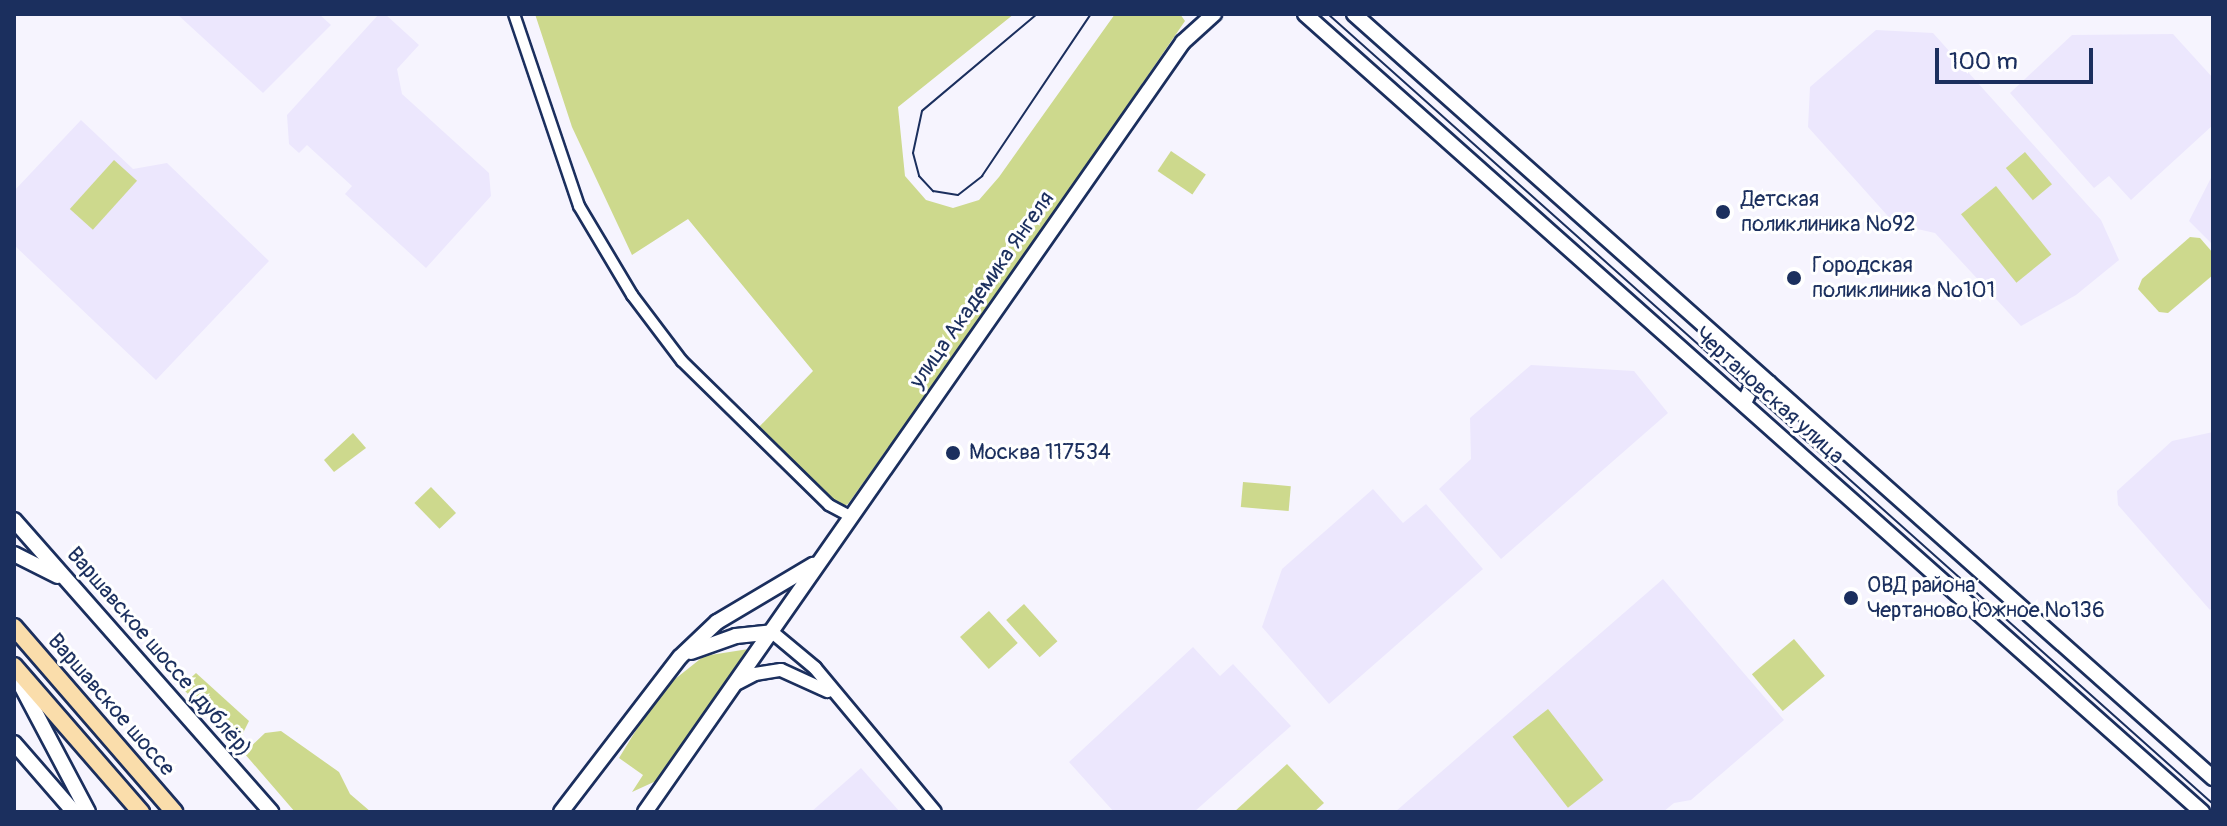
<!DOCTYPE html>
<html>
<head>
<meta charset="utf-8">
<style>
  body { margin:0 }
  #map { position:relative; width:2227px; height:826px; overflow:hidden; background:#f6f4fe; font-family:Pangolin,sans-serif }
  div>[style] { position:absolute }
  .built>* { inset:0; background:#ece7fd }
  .green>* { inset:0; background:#cdd98d; transform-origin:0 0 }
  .roads { filter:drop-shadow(2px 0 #1b2f5e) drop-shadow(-2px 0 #1b2f5e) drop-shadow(0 2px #1b2f5e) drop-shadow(0 -2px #1b2f5e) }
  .minor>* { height:10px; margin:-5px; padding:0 5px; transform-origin:5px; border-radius:5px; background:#fff }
  .tertiary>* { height:12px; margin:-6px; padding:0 6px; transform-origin:6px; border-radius:6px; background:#fff }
  .secondary>* { height:14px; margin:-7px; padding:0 7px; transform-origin:7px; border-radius:7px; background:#fff }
  .primary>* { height:16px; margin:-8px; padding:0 8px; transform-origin:8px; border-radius:8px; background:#faddab }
  .tram>* { height:2px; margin:-1px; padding:0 1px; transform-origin:1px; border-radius:1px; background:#1b2f5e }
  .dots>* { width:22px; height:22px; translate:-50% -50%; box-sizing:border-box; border:4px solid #fff; border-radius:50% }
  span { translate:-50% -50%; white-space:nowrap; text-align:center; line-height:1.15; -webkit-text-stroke:6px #fff; paint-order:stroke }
  .poi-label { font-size:22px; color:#1b2f5e }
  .left { translate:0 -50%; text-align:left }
  .street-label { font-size:22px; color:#1b2f5e }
  .frame { position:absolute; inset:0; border:16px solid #1b2f5e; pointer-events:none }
  .scale { position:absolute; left:1935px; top:48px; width:158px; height:36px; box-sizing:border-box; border:4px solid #1b2f5e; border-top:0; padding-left:10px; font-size:24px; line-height:28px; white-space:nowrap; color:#1b2f5e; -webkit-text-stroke:6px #fff; paint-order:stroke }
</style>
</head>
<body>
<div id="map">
  <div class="built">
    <i style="clip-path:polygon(177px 14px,319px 14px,331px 25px,263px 93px)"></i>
    <i style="clip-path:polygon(379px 14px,385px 14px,419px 45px,397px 69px,402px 94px,489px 173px,491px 196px,426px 268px,345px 194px,352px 186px,307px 145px,299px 153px,289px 144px,287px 115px)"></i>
    <i style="clip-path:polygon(1876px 30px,1933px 33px,2101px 220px,2119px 260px,2076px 295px,2021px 326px,1935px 233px,1895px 224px,1808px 127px,1810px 87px)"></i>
    <i style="clip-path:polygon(2173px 34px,2213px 78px,2213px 125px,2131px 200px,2109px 176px,2094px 188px,2010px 93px,2072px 35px)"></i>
    <i style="clip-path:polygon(81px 120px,133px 169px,167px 163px,269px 261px,156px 380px,14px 245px,14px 191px)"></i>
    <i style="clip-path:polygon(2213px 174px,2213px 245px,2189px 221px)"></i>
    <i style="clip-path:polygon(1531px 365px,1634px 371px,1668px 413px,1501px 559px,1439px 489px,1471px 459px,1470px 418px)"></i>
    <i style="clip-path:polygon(2213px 432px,2213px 607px,2210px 610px,2118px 505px,2117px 491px,2172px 441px)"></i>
    <i style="clip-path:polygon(1373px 489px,1403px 523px,1426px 504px,1483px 569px,1329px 704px,1262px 627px,1282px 569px)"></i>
    <i style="clip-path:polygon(1663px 579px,1784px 720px,1691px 800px,1674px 803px,1663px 812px,1395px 812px)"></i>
    <i style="clip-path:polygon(1193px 647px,1220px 676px,1233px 664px,1291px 726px,1194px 812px,1114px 812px,1069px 762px)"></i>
    <i style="clip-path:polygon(861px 768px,900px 812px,811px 812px)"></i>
  </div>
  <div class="green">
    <i style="clip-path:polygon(535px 14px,1014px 14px,898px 107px,905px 176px,926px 200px,953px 208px,979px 200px,999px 177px,1115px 14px,1180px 14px,1185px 21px,1010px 277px,848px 504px,839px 508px,759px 427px,813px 371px,688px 219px,632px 255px,572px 127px)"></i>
    <i style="left:1171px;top:151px;width:42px;height:24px;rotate:34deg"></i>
    <i style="left:2025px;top:152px;width:42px;height:25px;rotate:50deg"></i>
    <i style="left:114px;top:160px;width:31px;height:66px;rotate:42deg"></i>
    <i style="left:1996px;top:186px;width:88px;height:45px;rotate:51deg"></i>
    <i style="clip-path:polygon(2190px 237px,2200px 238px,2213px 253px,2213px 275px,2168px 313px,2159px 312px,2138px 289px,2142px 279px)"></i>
    <i style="clip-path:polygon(353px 433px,366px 448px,334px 472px,324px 460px)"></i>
    <i style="left:1243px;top:482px;width:48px;height:25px;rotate:5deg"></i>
    <i style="left:431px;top:487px;width:36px;height:23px;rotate:46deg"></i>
    <i style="left:1024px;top:604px;width:50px;height:24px;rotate:48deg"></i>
    <i style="left:989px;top:611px;width:43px;height:39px;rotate:48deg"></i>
    <i style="left:1794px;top:639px;width:48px;height:55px;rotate:50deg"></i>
    <i style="clip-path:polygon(755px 648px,656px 781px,632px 792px,643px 775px,619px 758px,660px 691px,704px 656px)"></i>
    <i style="clip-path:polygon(196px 673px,249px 721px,241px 737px,233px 739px,181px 687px)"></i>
    <i style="left:1548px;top:709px;width:90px;height:45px;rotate:52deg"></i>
    <i style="clip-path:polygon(281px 731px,339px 772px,350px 794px,371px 812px,295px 812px,244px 753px,265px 733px)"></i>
    <i style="clip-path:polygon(1287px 764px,1324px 803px,1314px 812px,1234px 812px)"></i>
  </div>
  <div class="roads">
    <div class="minor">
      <i style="left:514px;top:14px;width:203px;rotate:71.3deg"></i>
      <i style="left:579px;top:206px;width:104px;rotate:59.2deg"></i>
      <i style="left:632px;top:295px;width:83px;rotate:52.9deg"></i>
      <i style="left:682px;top:361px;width:206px;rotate:44.4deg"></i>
      <i style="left:829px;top:505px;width:24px;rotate:28deg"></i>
    </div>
    <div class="tertiary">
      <i style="left:772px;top:632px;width:56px;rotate:39.9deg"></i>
      <i style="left:815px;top:668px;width:187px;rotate:50.2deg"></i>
      <i style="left:738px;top:683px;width:19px;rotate:-28deg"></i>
      <i style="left:755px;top:674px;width:26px;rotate:-9deg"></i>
      <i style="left:781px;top:670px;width:51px;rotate:24.5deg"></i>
    </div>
    <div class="secondary">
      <i style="left:1305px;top:14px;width:1201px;rotate:41.66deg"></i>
      <i style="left:1354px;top:14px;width:1150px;rotate:41.65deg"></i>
      <i style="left:1744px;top:403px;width:21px;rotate:-65deg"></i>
      <i style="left:1753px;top:384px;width:16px;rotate:-4deg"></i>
      <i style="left:14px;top:520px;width:389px;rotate:48.6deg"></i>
      <i style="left:14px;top:554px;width:49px;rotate:26.6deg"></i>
      <i style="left:691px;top:652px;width:48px;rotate:-19.6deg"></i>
      <i style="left:736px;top:636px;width:36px;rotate:-6deg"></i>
      <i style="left:16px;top:676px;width:154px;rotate:62.1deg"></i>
      <i style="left:14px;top:743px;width:91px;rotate:49deg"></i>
      <i style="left:561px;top:812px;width:195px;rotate:-52.5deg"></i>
      <i style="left:680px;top:657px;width:51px;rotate:-43.4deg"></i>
      <i style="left:717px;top:622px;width:112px;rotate:-30.7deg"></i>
      <i style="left:645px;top:812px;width:939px;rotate:-55.06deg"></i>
      <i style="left:1183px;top:42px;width:42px;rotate:-42.1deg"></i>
    </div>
    <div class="primary">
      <i style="left:14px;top:627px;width:245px;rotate:49.1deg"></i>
      <i style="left:14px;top:666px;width:194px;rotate:49deg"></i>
    </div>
  </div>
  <div class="tram">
    <i style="left:1037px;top:14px;width:150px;rotate:139.9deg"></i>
    <i style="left:922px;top:111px;width:43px;rotate:102.1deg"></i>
    <i style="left:913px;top:153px;width:24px;rotate:75deg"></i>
    <i style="left:919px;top:176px;width:21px;rotate:47deg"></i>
    <i style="left:933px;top:191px;width:25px;rotate:9deg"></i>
    <i style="left:958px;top:195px;width:31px;rotate:-38deg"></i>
    <i style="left:982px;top:176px;width:195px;rotate:-56.1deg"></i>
    <i style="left:1328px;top:14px;width:1186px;rotate:41.75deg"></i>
  </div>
  <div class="dots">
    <i style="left:1723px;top:212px;background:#1b2f5e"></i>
    <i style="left:1794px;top:278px;background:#1b2f5e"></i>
    <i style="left:953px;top:453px;background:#1b2f5e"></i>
    <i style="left:1851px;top:598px;background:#1b2f5e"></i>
  </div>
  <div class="poi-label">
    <span class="left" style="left:1741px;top:212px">Детская<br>поликлиника №92</span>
    <span class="left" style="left:1812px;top:278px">Городская<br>поликлиника №101</span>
    <span class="left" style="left:969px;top:453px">Москва 117534</span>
    <span class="left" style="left:1867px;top:598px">ОВД района<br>Чертаново Южное №136</span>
  </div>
  <div class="street-label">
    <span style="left:982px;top:290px;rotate:-55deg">улица Академика Янгеля</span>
    <span style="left:1769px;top:396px;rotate:42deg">Чертановская улица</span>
    <span style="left:159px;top:652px;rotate:49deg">Варшавское шоссе (дублёр)</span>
    <span style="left:111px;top:705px;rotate:49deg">Варшавское шоссе</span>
  </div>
  <div class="frame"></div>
  <div class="scale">100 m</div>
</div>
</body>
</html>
